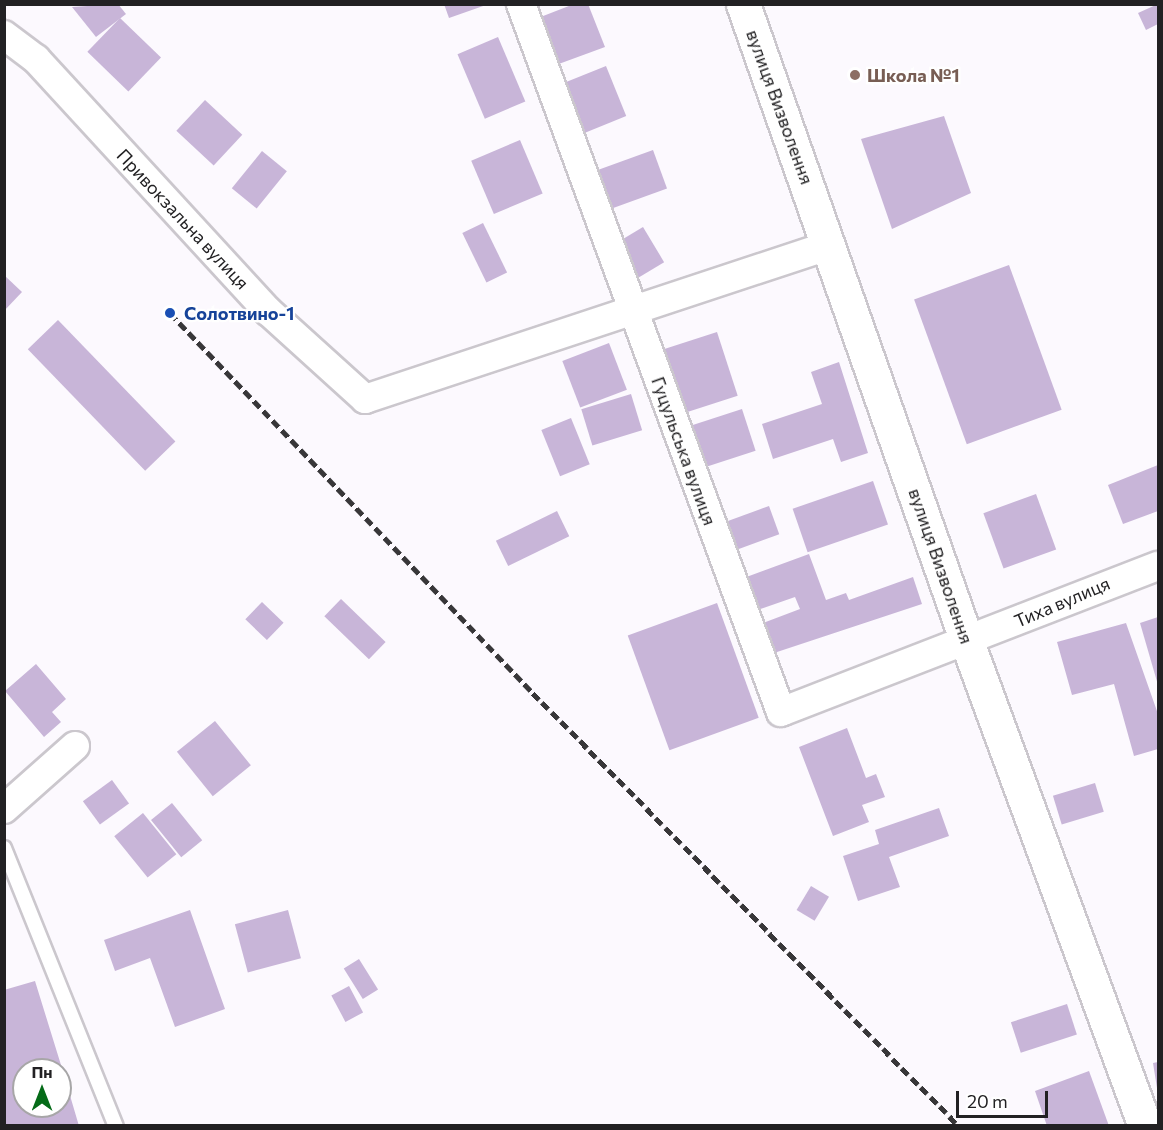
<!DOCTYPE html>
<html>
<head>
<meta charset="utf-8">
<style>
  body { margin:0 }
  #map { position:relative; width:1163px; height:1130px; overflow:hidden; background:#fcf9fe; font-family:Commissioner,sans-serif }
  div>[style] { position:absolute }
  .building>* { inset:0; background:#c8b5d8; transform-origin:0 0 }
  .roads { filter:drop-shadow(2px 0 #cbc7cd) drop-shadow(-2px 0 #cbc7cd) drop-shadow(0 2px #cbc7cd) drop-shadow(0 -2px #cbc7cd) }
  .service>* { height:14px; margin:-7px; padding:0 7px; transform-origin:7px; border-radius:7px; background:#fff }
  .minor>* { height:28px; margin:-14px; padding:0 14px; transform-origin:14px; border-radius:14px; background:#fff }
  .tertiary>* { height:33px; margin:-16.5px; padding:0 16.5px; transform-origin:16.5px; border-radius:16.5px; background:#fff }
  .rail>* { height:4.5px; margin-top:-2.25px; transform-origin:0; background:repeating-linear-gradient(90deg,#383739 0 9px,transparent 0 13.5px) }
  .dots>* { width:16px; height:16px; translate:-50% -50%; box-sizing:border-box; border:3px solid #fff; border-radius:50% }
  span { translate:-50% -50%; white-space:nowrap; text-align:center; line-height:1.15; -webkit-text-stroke:4.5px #fff; paint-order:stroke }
  .education-label { font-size:18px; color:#785e54; font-weight:700 }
  .left { translate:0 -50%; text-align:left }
  .street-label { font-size:18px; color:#222123 }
  .transit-label { font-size:18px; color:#164399; font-weight:700 }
  .frame { position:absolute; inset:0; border:6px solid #222123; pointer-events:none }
  .north { position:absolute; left:12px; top:1058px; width:60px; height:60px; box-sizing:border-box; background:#fff; border:2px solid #a7a6a7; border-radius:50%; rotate:0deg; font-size:16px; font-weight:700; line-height:24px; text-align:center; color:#222123 }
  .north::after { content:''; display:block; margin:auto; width:21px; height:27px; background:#056b18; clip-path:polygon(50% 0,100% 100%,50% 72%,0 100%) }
  .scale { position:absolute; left:956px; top:1091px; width:92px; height:27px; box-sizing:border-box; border:3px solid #222123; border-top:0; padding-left:8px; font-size:18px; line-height:21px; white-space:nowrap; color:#222123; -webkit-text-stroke:4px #fff; paint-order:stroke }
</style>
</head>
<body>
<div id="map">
  <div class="building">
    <i style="clip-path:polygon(118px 4px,126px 14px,96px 37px,72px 7px)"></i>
    <i style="clip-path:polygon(444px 4px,486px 4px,486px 5px,449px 18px)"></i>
    <i style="clip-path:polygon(574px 4px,588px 4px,605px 47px,556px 65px,538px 18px)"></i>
    <i style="clip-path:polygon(1158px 4px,1158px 24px,1146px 30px,1138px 13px)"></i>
    <i style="left:120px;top:18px;width:57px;height:47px;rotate:44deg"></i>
    <i style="left:498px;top:37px;width:70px;height:44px;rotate:67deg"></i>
    <i style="left:606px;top:66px;width:54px;height:49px;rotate:68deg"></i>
    <i style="left:205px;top:100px;width:51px;height:42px;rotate:43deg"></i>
    <i style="clip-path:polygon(944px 116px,971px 193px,892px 229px,861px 139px)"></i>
    <i style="left:520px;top:140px;width:58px;height:53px;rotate:67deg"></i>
    <i style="left:653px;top:150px;width:41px;height:58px;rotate:70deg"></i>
    <i style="left:262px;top:151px;width:32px;height:48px;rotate:39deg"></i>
    <i style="left:483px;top:223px;width:55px;height:23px;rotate:64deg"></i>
    <i style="left:643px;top:227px;width:41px;height:35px;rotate:59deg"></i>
    <i style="left:1009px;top:265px;width:154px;height:101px;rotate:70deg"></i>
    <i style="clip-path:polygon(4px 275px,22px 292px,4px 311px)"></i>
    <i style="left:58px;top:320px;width:169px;height:42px;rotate:46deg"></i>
    <i style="left:717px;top:332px;width:67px;height:61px;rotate:72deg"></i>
    <i style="left:609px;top:343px;width:50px;height:50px;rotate:69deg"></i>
    <i style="clip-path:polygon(839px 362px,868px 453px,841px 462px,833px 439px,773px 459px,762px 424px,822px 404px,811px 372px)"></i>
    <i style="left:631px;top:394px;width:38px;height:52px;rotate:73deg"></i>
    <i style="left:742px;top:409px;width:44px;height:59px;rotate:72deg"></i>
    <i style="left:571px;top:418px;width:50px;height:32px;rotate:68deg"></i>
    <i style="clip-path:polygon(1158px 465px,1158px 511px,1123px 524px,1108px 485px)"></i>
    <i style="left:873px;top:481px;width:46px;height:85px;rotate:71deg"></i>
    <i style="left:1036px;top:494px;width:59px;height:56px;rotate:70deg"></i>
    <i style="left:769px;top:506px;width:30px;height:51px;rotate:70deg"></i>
    <i style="left:557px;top:511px;width:28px;height:68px;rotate:64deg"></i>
    <i style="clip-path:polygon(809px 554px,826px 600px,846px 593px,849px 600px,913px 577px,922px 604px,774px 653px,763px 623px,800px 609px,795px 597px,752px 612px,741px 579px)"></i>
    <i style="left:341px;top:599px;width:62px;height:24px;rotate:44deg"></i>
    <i style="left:262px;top:602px;width:30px;height:24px;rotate:44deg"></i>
    <i style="left:717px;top:603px;width:122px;height:95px;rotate:70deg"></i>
    <i style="clip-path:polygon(1158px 617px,1158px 685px,1140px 623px)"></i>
    <i style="clip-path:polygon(1126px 623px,1158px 714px,1158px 749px,1134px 756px,1114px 684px,1072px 695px,1057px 642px)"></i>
    <i style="clip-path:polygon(36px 664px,66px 699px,52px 712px,61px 722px,44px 737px,5px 691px)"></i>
    <i style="left:215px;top:721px;width:57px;height:49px;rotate:51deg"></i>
    <i style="clip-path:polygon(847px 728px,866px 778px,876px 774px,885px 797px,862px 805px,869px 822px,833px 836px,799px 747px)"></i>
    <i style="left:112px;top:780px;width:29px;height:36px;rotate:54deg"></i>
    <i style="left:1095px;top:783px;width:30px;height:44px;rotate:73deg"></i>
    <i style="left:172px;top:803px;width:48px;height:27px;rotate:51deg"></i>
    <i style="clip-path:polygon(939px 808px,949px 836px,889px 857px,900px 887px,858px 901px,843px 856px,879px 844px,875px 830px)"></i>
    <i style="left:143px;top:813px;width:53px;height:37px;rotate:51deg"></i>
    <i style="left:811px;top:886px;width:21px;height:28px;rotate:31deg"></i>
    <i style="clip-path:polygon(190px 910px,225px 1009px,175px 1027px,150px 958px,115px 971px,104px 940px)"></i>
    <i style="left:288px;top:910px;width:50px;height:55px;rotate:75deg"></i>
    <i style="left:359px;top:959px;width:36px;height:18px;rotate:58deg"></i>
    <i style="clip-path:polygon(evenodd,35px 981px,61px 1065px,79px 1126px,6px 1126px,4px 990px,35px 981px,24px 1070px,60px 1070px,60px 1106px,24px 1106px,24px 1070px)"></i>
    <i style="left:349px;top:986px;width:30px;height:20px;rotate:62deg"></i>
    <i style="left:1067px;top:1004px;width:32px;height:59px;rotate:72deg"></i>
    <i style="clip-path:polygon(1158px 1062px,1158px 1088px,1157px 1088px,1153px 1063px)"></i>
    <i style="clip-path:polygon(1089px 1071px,1109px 1126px,1047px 1126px,1035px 1091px)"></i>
  </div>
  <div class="roads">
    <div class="service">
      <i style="left:4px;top:848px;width:300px;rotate:68.1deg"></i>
    </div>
    <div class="minor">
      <i style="left:521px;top:4px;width:754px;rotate:69.84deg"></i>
      <i style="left:781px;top:712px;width:404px;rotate:-21.2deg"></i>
      <i style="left:4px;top:35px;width:40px;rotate:37deg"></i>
      <i style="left:36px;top:59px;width:343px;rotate:47.4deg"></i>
      <i style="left:268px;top:311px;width:131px;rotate:42.2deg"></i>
      <i style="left:365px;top:399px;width:490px;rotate:-18.3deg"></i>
      <i style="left:4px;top:809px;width:95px;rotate:-41.6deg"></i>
    </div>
    <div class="tertiary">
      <i style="left:743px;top:4px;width:676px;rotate:70.65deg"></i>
      <i style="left:967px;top:642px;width:516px;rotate:69.81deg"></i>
    </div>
  </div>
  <div class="rail">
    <i style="left:170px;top:313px;width:526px;rotate:46.31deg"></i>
    <i style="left:533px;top:693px;width:607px;rotate:45.47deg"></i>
  </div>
  <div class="dots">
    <i style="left:855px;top:75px;background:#8d6e63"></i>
    <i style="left:170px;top:313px;background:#1a4fb4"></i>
  </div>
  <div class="education-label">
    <span class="left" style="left:867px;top:75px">Школа №1</span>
  </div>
  <div class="street-label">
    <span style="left:780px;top:107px;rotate:70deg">вулиця Визволення</span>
    <span style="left:183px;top:219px;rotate:47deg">Привокзальна вулиця</span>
    <span style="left:684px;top:451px;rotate:70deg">Гуцульська вулиця</span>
    <span style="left:941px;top:566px;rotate:71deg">вулиця Визволення</span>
    <span style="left:1062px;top:602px;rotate:-23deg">Тиха вулиця</span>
  </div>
  <div class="transit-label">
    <span class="left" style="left:184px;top:313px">Солотвино-1</span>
  </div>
  <div class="frame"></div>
  <div class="north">Пн</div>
  <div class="scale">20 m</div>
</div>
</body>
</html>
